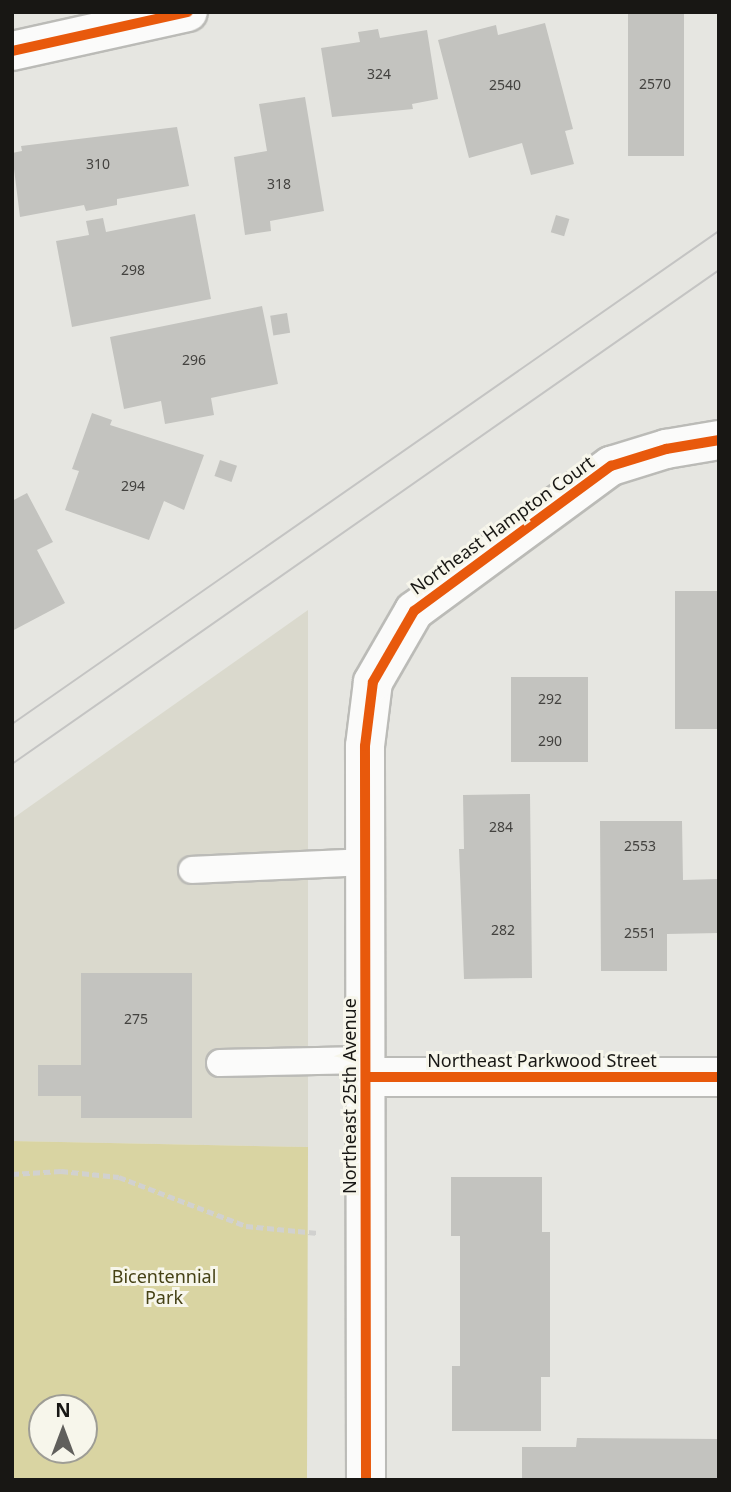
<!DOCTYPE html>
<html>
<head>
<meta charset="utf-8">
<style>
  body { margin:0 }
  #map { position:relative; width:731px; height:1492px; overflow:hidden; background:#e6e6e1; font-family:"Noto Sans",sans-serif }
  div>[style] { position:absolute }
  .built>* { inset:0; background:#dad9cd }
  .green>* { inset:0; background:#d9d4a2 }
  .building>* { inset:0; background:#c3c3bf; transform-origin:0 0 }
  .path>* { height:4.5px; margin-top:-2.25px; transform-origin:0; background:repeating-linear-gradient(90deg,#d1d1cf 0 7px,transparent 0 10.5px) }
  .roads { filter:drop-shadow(2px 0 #bbbbb7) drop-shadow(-2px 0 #bbbbb7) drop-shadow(0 2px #bbbbb7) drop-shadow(0 -2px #bbbbb7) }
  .lane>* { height:26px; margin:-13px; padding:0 13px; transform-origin:13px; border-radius:13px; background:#fbfbfa }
  .street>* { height:38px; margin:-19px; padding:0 19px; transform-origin:19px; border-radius:19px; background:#fbfbfa }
  .tram>* { height:2px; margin:-1px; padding:0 1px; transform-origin:1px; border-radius:1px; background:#c4c4c3 }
  .cycleway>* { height:10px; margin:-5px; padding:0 5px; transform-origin:5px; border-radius:5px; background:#e8590c }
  span { translate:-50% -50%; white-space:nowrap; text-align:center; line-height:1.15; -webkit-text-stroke:6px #f7f6eb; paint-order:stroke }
  .number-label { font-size:14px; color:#43423f }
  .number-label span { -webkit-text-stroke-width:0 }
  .street-label { font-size:18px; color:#181714 }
  .park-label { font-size:18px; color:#464216 }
  .frame { position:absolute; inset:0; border:14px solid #181714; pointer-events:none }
  .north { position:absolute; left:28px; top:1394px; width:70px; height:70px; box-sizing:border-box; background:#f7f6eb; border:2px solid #9e9d95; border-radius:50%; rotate:0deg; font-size:19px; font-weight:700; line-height:28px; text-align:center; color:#181714 }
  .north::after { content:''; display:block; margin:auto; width:24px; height:32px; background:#605f5c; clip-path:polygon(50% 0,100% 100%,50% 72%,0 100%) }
</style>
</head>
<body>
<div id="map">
  <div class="built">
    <i style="clip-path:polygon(308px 610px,308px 1147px,12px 1141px,12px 819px)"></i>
  </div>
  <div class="green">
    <i style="clip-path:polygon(evenodd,12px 1141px,308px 1147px,307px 1480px,12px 1480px,12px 1141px,42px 1408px,84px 1408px,84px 1450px,42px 1450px,42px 1408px)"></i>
  </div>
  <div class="building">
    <i style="left:628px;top:12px;width:56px;height:144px"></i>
    <i style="clip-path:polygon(545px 23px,573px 129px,565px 131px,574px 164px,531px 175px,522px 143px,469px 158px,438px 40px,496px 25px,498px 35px)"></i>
    <i style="clip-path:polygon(378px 29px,380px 38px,427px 30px,438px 99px,412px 104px,413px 109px,332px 117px,321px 48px,360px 42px,358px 32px)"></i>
    <i style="clip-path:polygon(305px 97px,324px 211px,270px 221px,271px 231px,245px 235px,234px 157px,267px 151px,259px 104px)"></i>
    <i style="clip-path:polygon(177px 127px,189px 186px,117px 199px,117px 205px,86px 211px,84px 205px,20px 217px,12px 153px,22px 151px,21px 146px)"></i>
    <i style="clip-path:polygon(195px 214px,211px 299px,72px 327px,56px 241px,89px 235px,86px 221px,103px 218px,106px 232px)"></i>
    <i style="left:556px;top:215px;width:14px;height:18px;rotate:17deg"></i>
    <i style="clip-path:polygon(262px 306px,278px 384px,211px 398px,214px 415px,165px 424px,161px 401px,124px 409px,110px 337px)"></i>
    <i style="left:287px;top:313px;width:20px;height:17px;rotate:81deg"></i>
    <i style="clip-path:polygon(92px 413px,112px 420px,110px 425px,204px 455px,184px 510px,164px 501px,149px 540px,65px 510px,79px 471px,72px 469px)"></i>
    <i style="left:220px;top:460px;width:18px;height:17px;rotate:19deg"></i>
    <i style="clip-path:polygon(27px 493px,53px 542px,37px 550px,65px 603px,12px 631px,12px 501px)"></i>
    <i style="left:719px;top:591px;width:138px;height:44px;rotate:90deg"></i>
    <i style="left:588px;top:677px;width:85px;height:77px;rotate:90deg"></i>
    <i style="clip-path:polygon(530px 794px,532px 978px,464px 979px,459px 849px,464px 849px,463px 795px)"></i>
    <i style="clip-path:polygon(600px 821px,682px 821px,683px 880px,719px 879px,719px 933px,667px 934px,667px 971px,601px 971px)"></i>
    <i style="clip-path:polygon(81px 973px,192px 973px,192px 1118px,81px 1118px,81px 1096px,38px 1096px,38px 1065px,81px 1065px)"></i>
    <i style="clip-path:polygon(451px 1177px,542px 1177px,542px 1232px,550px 1232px,550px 1377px,541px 1377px,541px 1431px,452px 1431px,452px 1366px,460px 1366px,460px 1236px,451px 1236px)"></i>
    <i style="clip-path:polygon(577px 1438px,719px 1439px,719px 1480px,522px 1480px,522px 1447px,576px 1447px)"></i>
  </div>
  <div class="path">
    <i style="left:12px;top:1174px;width:49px;rotate:-3.5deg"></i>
    <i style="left:61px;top:1171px;width:58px;rotate:5.9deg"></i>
    <i style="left:119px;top:1177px;width:136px;rotate:21.1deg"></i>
    <i style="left:246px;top:1226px;width:72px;rotate:5.6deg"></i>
  </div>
  <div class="roads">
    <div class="lane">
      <i style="left:192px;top:870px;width:174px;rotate:-2.6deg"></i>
      <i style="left:220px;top:1063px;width:146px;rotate:-1.2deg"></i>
    </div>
    <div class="street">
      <i style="left:12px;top:51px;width:180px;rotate:-12.5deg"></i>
      <i style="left:366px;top:1077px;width:353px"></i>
      <i style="left:366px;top:1480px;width:734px;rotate:-90.08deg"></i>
      <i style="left:365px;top:746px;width:64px;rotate:-82.9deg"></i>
      <i style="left:373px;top:682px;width:82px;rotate:-60deg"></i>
      <i style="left:414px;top:611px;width:245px;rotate:-36.4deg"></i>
      <i style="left:611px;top:466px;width:58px;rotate:-17.2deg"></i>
      <i style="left:666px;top:449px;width:54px;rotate:-9.6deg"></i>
    </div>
  </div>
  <div class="tram">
    <i style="left:12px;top:724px;width:862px;rotate:-34.89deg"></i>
    <i style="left:12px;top:764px;width:862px;rotate:-34.94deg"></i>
  </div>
  <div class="cycleway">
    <i style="left:12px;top:51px;width:180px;rotate:-12.5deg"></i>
    <i style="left:366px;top:1077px;width:353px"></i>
    <i style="left:366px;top:1480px;width:734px;rotate:-90.08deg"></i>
    <i style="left:365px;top:746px;width:64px;rotate:-82.9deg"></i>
    <i style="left:373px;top:682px;width:82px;rotate:-60deg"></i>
    <i style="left:414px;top:611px;width:245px;rotate:-36.4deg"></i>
    <i style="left:611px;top:466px;width:58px;rotate:-17.2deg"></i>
    <i style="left:666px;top:449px;width:54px;rotate:-9.6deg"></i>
  </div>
  <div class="number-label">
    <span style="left:379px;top:74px">324</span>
    <span style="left:655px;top:84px">2570</span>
    <span style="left:505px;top:85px">2540</span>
    <span style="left:98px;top:164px">310</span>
    <span style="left:279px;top:184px">318</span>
    <span style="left:133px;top:270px">298</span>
    <span style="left:194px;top:360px">296</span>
    <span style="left:133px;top:486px">294</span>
    <span style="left:550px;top:699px">292</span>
    <span style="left:550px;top:741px">290</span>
    <span style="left:501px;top:827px">284</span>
    <span style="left:640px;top:846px">2553</span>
    <span style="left:503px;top:930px">282</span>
    <span style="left:640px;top:933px">2551</span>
    <span style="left:136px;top:1019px">275</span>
  </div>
  <div class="street-label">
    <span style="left:502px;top:525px;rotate:-36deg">Northeast Hampton Court</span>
    <span style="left:542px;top:1060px">Northeast Parkwood Street</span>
    <span style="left:349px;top:1096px;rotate:-90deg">Northeast 25th Avenue</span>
  </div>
  <div class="park-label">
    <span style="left:164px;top:1287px">Bicentennial<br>Park</span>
  </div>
  <div class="frame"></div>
  <div class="north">N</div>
</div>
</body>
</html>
